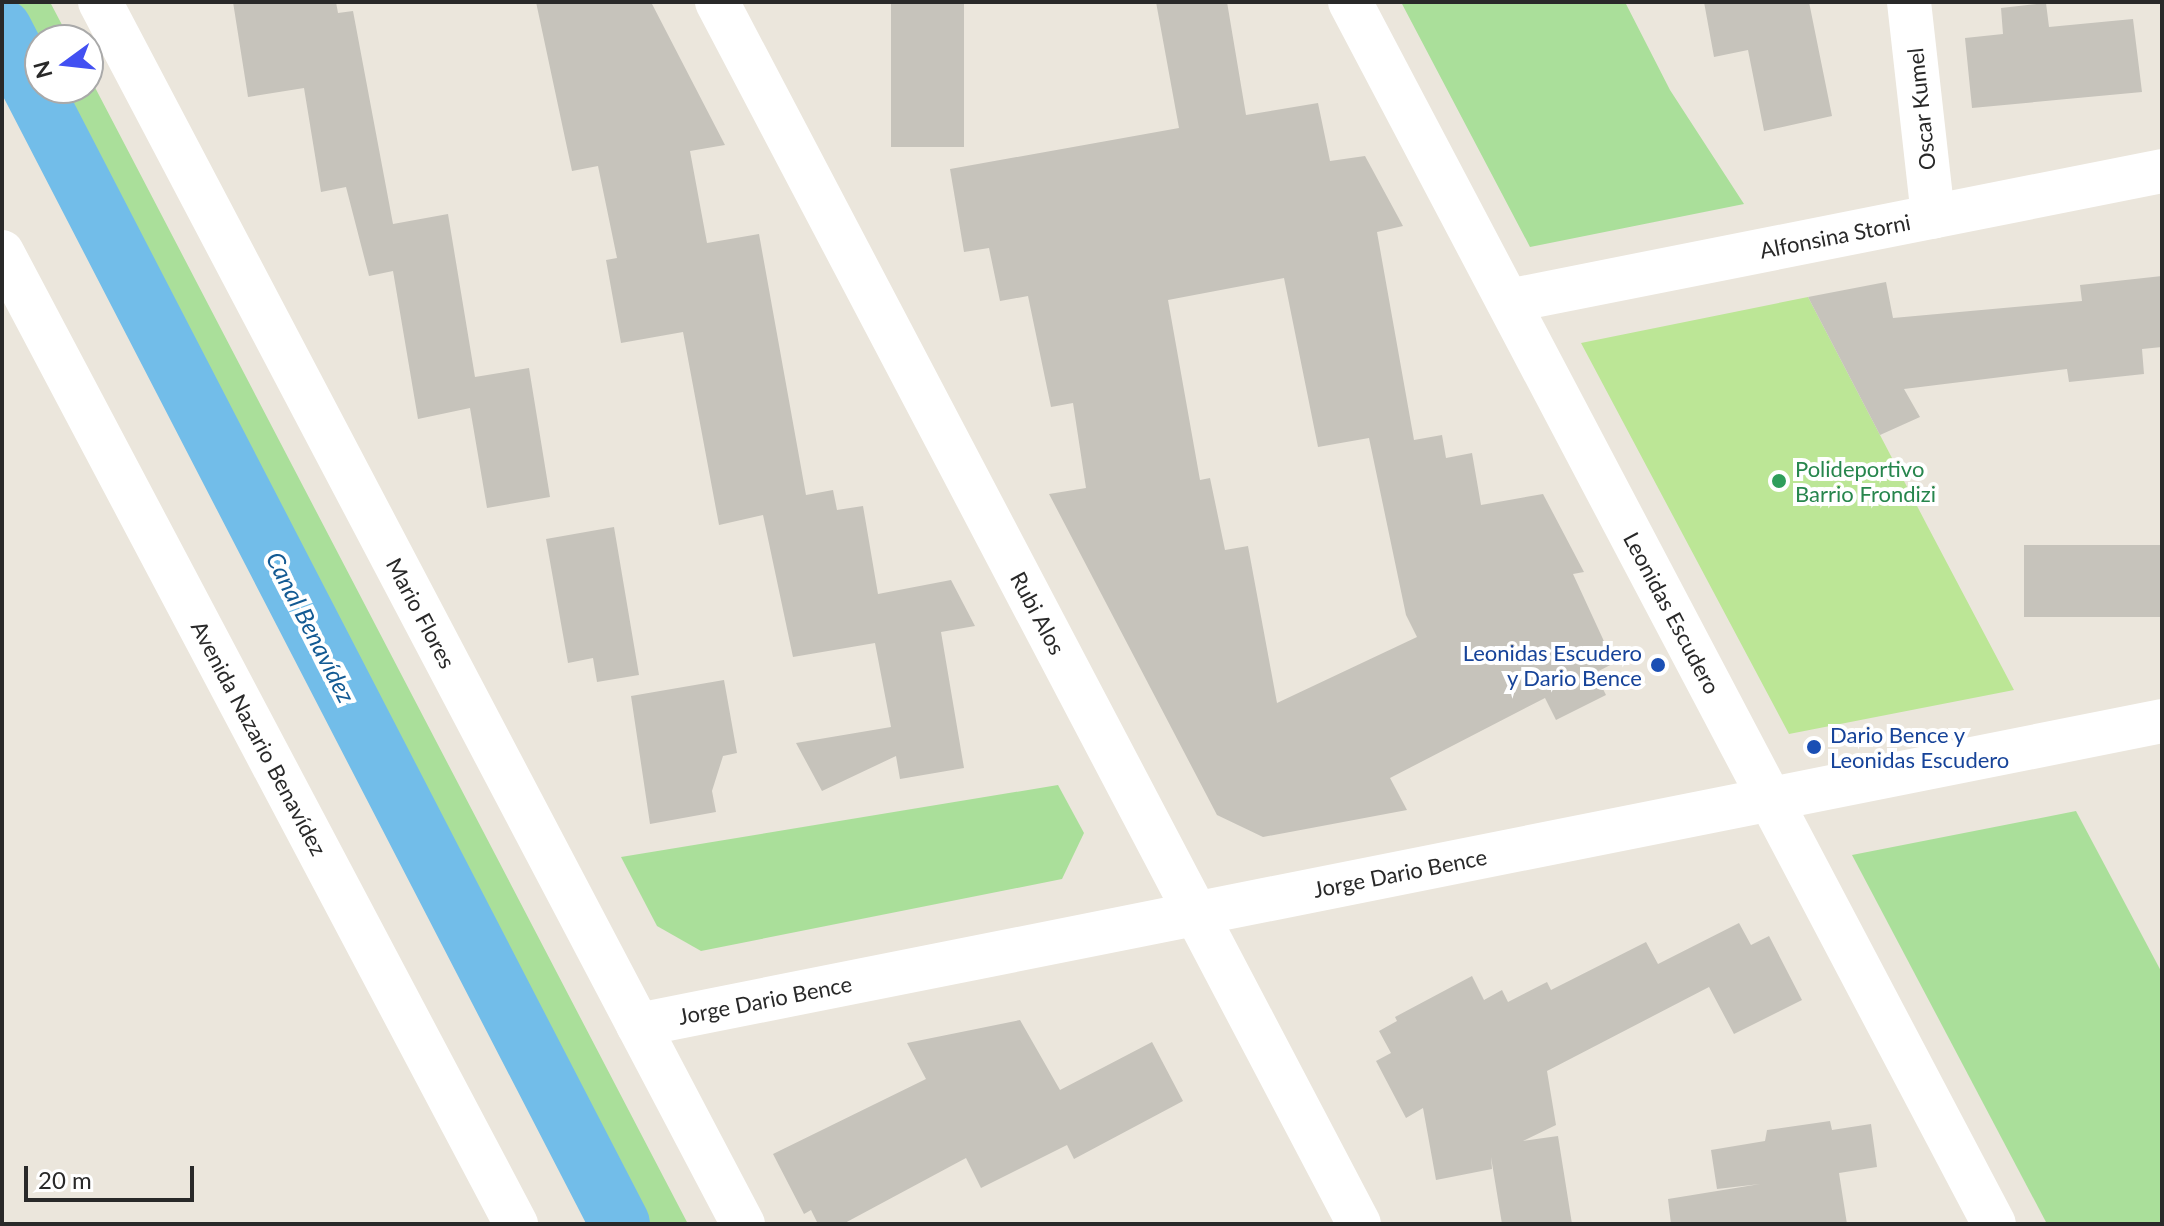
<!DOCTYPE html>
<html>
<head>
<meta charset="utf-8">
<style>
  body { margin:0 }
  #map { position:relative; width:2164px; height:1226px; overflow:hidden; background:#ebe6dc; font-family:Lato,sans-serif }
  div>[style] { position:absolute }
  .green>* { inset:0; background:#aadf9a }
  .pitch>* { inset:0; background:#bce696 }
  .canal>* { height:60px; margin:-30px; padding:0 30px; transform-origin:30px; border-radius:30px; background:#72bde9 }
  .building>* { inset:0; background:#c6c3bb; transform-origin:0 0 }
  .street>* { height:44px; margin:-22px; padding:0 22px; transform-origin:22px; border-radius:22px; background:#fff }
  .secondary>* { height:44px; margin:-22px; padding:0 22px; transform-origin:22px; border-radius:22px; background:#fff }
  .dots>* { width:22px; height:22px; translate:-50% -50%; box-sizing:border-box; border:4px solid #fff; border-radius:50% }
  span { translate:-50% -50%; white-space:nowrap; text-align:center; line-height:1.15; -webkit-text-stroke:8px #fff; paint-order:stroke }
  .street-label { font-size:22px; color:#292929 }
  .leisure-label { font-size:22px; color:#27864d }
  .left { translate:0 -50%; text-align:left }
  .transit-label { font-size:22px; color:#164399 }
  .right { translate:-100% -50%; text-align:right }
  .water-label { font-size:24px; color:#135a93; font-style:italic }
  .frame { position:absolute; inset:0; border:4px solid #292929; pointer-events:none }
  .north { position:absolute; left:24px; top:24px; width:80px; height:80px; box-sizing:border-box; background:#fff; border:2px solid #a9a9a9; border-radius:50%; rotate:255deg; font-size:22px; font-weight:700; line-height:32px; text-align:center; color:#292929 }
  .north::after { content:''; display:block; margin:auto; width:28px; height:36px; background:#4250f2; clip-path:polygon(50% 0,100% 100%,50% 72%,0 100%) }
  .scale { position:absolute; left:24px; top:1166px; width:170px; height:36px; box-sizing:border-box; border:4px solid #292929; border-top:0; padding-left:10px; font-size:24px; line-height:28px; white-space:nowrap; color:#292929; -webkit-text-stroke:6px #fff; paint-order:stroke }
</style>
</head>
<body>
<div id="map">
  <div class="green">
    <i style="clip-path:polygon(10px 2px,50px 2px,70px 40px,40px 40px,40px 60px)"></i>
    <i style="clip-path:polygon(1401px 2px,1625px 2px,1670px 90px,1744px 204px,1530px 247px)"></i>
    <i style="clip-path:polygon(88px 75px,88px 74px,688px 1224px,646px 1224px,55px 88px,88px 88px)"></i>
    <i style="clip-path:polygon(1058px 785px,1084px 833px,1062px 879px,701px 951px,657px 926px,621px 857px)"></i>
    <i style="clip-path:polygon(2076px 811px,2162px 973px,2162px 1224px,2047px 1224px,1852px 855px)"></i>
  </div>
  <div class="pitch">
    <i style="clip-path:polygon(1808px 297px,1928px 527px,2014px 690px,1789px 734px,1581px 343px)"></i>
  </div>
  <div class="canal">
    <i style="left:2px;top:29px;width:1345px;rotate:62.65deg"></i>
  </div>
  <div class="building">
    <i style="clip-path:polygon(233px 2px,336px 2px,338px 13px,353px 11px,393px 224px,448px 214px,475px 377px,529px 368px,550px 497px,487px 508px,470px 408px,418px 419px,393px 271px,369px 276px,346px 187px,321px 192px,304px 88px,248px 97px)"></i>
    <i style="clip-path:polygon(536px 2px,651px 2px,725px 145px,690px 151px,707px 243px,759px 234px,806px 495px,833px 490px,837px 510px,863px 506px,878px 594px,951px 580px,975px 626px,941px 632px,964px 768px,900px 779px,896px 756px,822px 791px,796px 743px,891px 727px,875px 643px,793px 657px,763px 515px,719px 525px,683px 332px,621px 343px,606px 260px,617px 258px,598px 166px,572px 171px)"></i>
    <i style="left:891px;top:2px;width:73px;height:145px"></i>
    <i style="clip-path:polygon(evenodd,1156px 2px,1227px 2px,1246px 115px,1318px 103px,1330px 161px,1365px 156px,1403px 226px,1377px 232px,1414px 440px,1442px 435px,1446px 458px,1472px 453px,1481px 505px,1543px 494px,1584px 572px,1573px 574px,1614px 663px,1595px 673px,1606px 695px,1556px 720px,1545px 698px,1390px 778px,1407px 810px,1263px 837px,1217px 815px,1049px 494px,1086px 488px,1073px 403px,1051px 407px,1028px 296px,1000px 301px,989px 248px,964px 252px,950px 169px,1179px 128px,1156px 2px,1284px 278px,1318px 447px,1369px 438px,1406px 615px,1417px 637px,1277px 703px,1248px 546px,1225px 550px,1210px 478px,1200px 480px,1168px 300px,1284px 278px)"></i>
    <i style="clip-path:polygon(1704px 2px,1809px 2px,1832px 116px,1764px 131px,1748px 50px,1714px 57px)"></i>
    <i style="clip-path:polygon(2046px 3px,2049px 27px,2133px 19px,2142px 92px,1972px 108px,1965px 38px,2003px 34px,2001px 8px)"></i>
    <i style="clip-path:polygon(2162px 276px,2162px 347px,2142px 349px,2144px 374px,2069px 382px,2067px 369px,1904px 389px,1920px 417px,1880px 435px,1808px 297px,1886px 282px,1893px 318px,2082px 301px,2080px 285px)"></i>
    <i style="clip-path:polygon(614px 527px,639px 675px,597px 682px,593px 658px,568px 663px,546px 539px)"></i>
    <i style="left:2162px;top:545px;width:72px;height:138px;rotate:90deg"></i>
    <i style="clip-path:polygon(724px 680px,737px 753px,723px 756px,712px 791px,716px 812px,650px 824px,631px 696px)"></i>
    <i style="clip-path:polygon(1739px 923px,1751px 945px,1769px 936px,1802px 1000px,1734px 1034px,1709px 987px,1547px 1071px,1556px 1125px,1523px 1141px,1558px 1136px,1572px 1224px,1502px 1224px,1491px 1157px,1492px 1169px,1436px 1180px,1423px 1108px,1406px 1118px,1376px 1061px,1391px 1053px,1379px 1031px,1397px 1021px,1395px 1017px,1472px 976px,1484px 1000px,1502px 990px,1508px 1002px,1547px 982px,1551px 990px,1646px 942px,1658px 964px)"></i>
    <i style="clip-path:polygon(1020px 1020px,1060px 1090px,1152px 1042px,1183px 1101px,1074px 1159px,1067px 1145px,981px 1188px,966px 1158px,843px 1224px,818px 1224px,811px 1210px,804px 1214px,773px 1154px,926px 1079px,907px 1043px)"></i>
    <i style="clip-path:polygon(1830px 1121px,1832px 1130px,1871px 1124px,1877px 1167px,1839px 1173px,1847px 1224px,1671px 1224px,1668px 1199px,1760px 1184px,1717px 1189px,1711px 1150px,1765px 1141px,1767px 1130px)"></i>
  </div>
  <div class="street">
    <i style="left:100px;top:2px;width:1381px;rotate:62.25deg"></i>
    <i style="left:717px;top:2px;width:1380px;rotate:62.28deg"></i>
    <i style="left:1350px;top:2px;width:1381px;rotate:62.21deg"></i>
    <i style="left:1909px;top:2px;width:216px;rotate:83.6deg"></i>
    <i style="left:1508px;top:301px;width:667px;rotate:-11.24deg"></i>
    <i style="left:638px;top:1025px;width:1554px;rotate:-11.28deg"></i>
  </div>
  <div class="secondary">
    <i style="left:2px;top:252px;width:1100px;rotate:62.13deg"></i>
  </div>
  <div class="dots">
    <i style="left:1779px;top:481px;background:#2e9e5b"></i>
    <i style="left:1658px;top:665px;background:#1a4fb4"></i>
    <i style="left:1814px;top:747px;background:#1a4fb4"></i>
  </div>
  <div class="street-label">
    <span style="left:1921px;top:109px;rotate:-96deg">Oscar Kumel</span>
    <span style="left:1835px;top:236px;rotate:-11deg">Alfonsina Storni</span>
    <span style="left:421px;top:613px;rotate:62deg">Mario Flores</span>
    <span style="left:1038px;top:613px;rotate:62deg">Rubi Alos</span>
    <span style="left:1672px;top:613px;rotate:62deg">Leonidas Escudero</span>
    <span style="left:259px;top:738px;rotate:62deg">Avenida Nazario Benavídez</span>
    <span style="left:1400px;top:873px;rotate:-11deg">Jorge Dario Bence</span>
    <span style="left:765px;top:1000px;rotate:-11deg">Jorge Dario Bence</span>
  </div>
  <div class="leisure-label">
    <span class="left" style="left:1795px;top:481px">Polideportivo<br>Barrio Frondizi</span>
  </div>
  <div class="transit-label">
    <span class="right" style="left:1642px;top:665px">Leonidas Escudero<br>y Dario Bence</span>
    <span class="left" style="left:1830px;top:747px">Dario Bence y<br>Leonidas Escudero</span>
  </div>
  <div class="water-label">
    <span style="left:311px;top:627px;rotate:63deg">Canal Benavídez</span>
  </div>
  <div class="frame"></div>
  <div class="north">N</div>
  <div class="scale">20 m</div>
</div>
</body>
</html>
